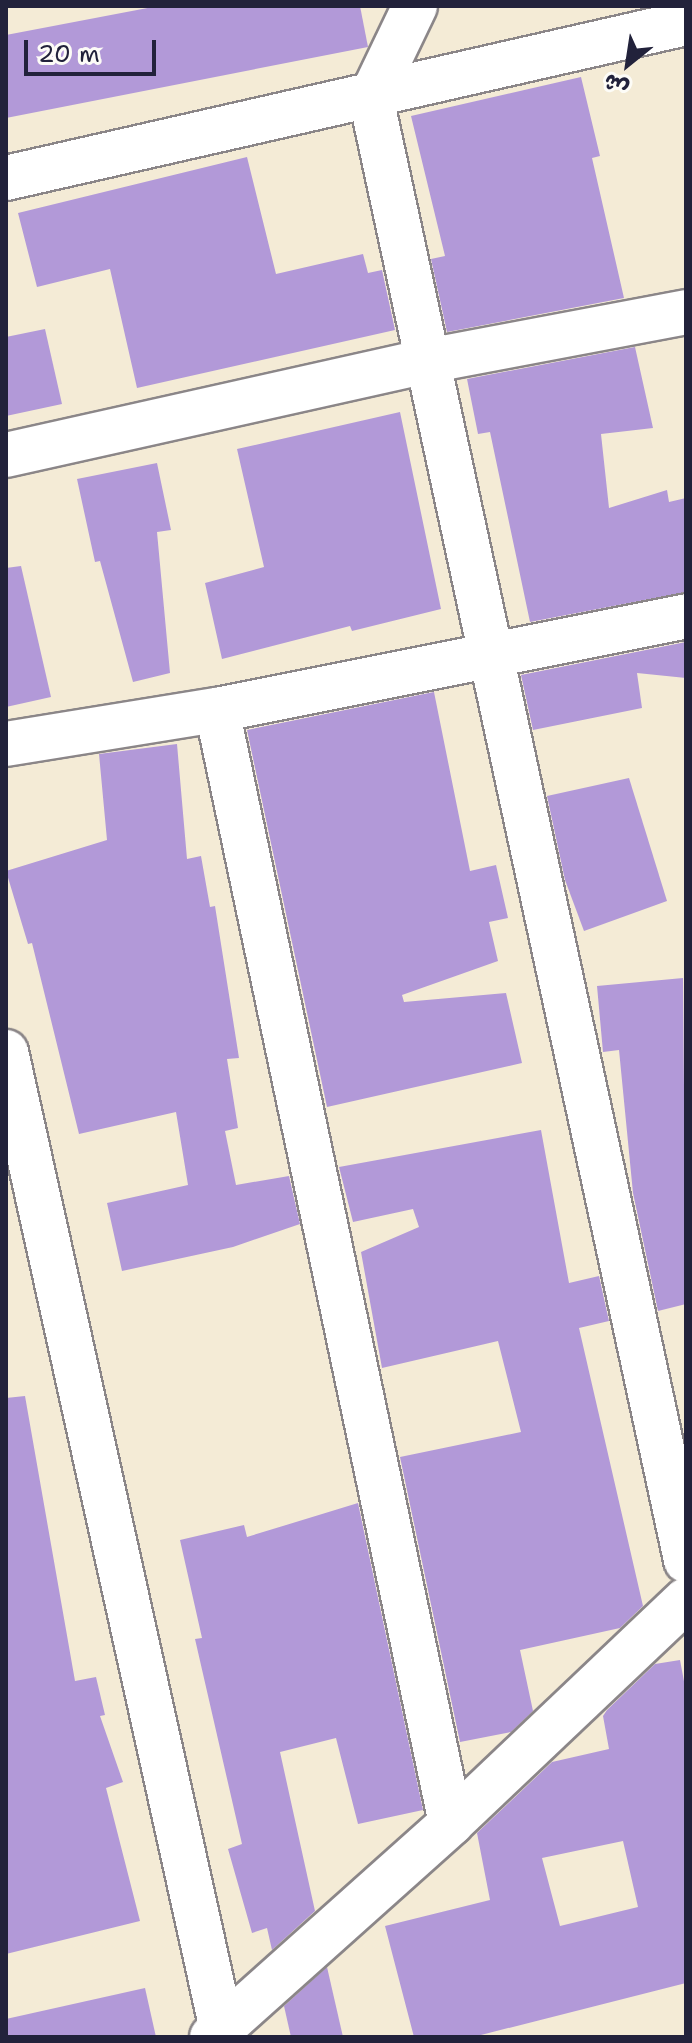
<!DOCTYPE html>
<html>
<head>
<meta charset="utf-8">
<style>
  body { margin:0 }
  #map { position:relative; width:692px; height:2043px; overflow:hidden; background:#f4ebd6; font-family:"Shantell Sans","Playpen Sans Arabic",sans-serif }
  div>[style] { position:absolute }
  .building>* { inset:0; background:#b299d8 }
  .roads { filter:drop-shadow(2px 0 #8b8688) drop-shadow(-2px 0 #8b8688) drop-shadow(0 2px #8b8688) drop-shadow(0 -2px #8b8688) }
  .minor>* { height:44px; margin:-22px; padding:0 22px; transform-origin:22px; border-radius:22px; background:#fff }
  span { translate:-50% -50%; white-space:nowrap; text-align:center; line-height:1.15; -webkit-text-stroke:8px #fdfcf7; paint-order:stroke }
  .frame { position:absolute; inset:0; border:8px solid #22223b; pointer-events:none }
  .north { position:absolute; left:588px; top:24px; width:80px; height:80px; -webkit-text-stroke:6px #fdfcf7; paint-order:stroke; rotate:210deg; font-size:22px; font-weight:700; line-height:32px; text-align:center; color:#22223b }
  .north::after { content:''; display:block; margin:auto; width:28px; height:36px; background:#22223b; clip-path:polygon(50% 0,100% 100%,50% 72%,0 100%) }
  .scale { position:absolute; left:24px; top:40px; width:132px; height:36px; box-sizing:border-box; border:4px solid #22223b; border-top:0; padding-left:10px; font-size:24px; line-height:28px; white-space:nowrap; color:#22223b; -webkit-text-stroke:6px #fdfcf7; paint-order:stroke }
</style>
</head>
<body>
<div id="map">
  <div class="building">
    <i style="clip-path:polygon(158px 6px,360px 6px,368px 47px,6px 118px,6px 35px)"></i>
    <i style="clip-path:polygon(581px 77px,600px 156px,592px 158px,624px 298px,447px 332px,431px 259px,445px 256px,411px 116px)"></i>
    <i style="clip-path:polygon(247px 157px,276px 274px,363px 254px,368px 273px,382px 270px,395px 330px,137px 388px,110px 269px,37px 287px,18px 213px)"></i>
    <i style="clip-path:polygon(45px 329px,62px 404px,6px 416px,6px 337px)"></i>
    <i style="clip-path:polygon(635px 347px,653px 428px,601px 434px,609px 508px,667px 490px,669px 502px,686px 498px,686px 592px,530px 622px,490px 432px,478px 434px,467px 379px)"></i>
    <i style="clip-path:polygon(400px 412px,441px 609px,352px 631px,350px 626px,222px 659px,205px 583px,264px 567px,237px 449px)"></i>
    <i style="clip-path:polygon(157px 463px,171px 530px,157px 532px,170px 673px,133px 682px,100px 561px,95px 562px,77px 479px)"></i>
    <i style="clip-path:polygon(21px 566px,51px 697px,6px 707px,6px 568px)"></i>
    <i style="clip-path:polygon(686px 642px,686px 678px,637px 673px,642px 708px,533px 730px,521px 675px)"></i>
    <i style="clip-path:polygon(434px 692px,470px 871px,496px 865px,508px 918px,489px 922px,498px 961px,402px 995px,404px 1002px,506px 993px,522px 1063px,327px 1107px,247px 730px)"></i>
    <i style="clip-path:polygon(177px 744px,187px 859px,201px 856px,210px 907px,215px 906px,239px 1058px,227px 1059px,238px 1128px,225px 1131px,236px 1185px,289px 1176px,300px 1224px,233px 1247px,122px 1271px,107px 1203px,188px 1185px,176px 1112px,79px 1134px,32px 943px,28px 944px,6px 871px,107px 840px,99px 754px)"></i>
    <i style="clip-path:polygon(629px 778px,667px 901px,584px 931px,565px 880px,547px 796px)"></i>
    <i style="clip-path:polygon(683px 978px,686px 1304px,658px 1311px,633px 1193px,619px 1050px,603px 1052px,597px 986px)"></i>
    <i style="clip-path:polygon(541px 1130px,569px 1283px,599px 1276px,609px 1321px,579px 1328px,643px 1606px,620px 1628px,520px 1650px,533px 1711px,511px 1732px,460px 1742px,400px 1457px,521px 1432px,498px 1341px,382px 1368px,361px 1252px,419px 1227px,413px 1209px,353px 1222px,339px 1167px)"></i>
    <i style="clip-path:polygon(25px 1396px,75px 1681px,96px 1677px,105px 1715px,100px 1716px,123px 1782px,106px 1788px,140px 1921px,6px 1954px,6px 1398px)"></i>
    <i style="clip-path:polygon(358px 1503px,423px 1810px,358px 1824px,336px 1738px,280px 1752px,315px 1911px,272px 1950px,267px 1928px,252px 1933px,228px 1849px,242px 1844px,195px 1639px,202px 1638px,180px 1540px,244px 1525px,247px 1537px)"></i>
    <i style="clip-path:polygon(evenodd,680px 1660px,686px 1692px,686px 1983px,473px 2037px,414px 2037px,385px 1926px,490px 1900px,477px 1833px,552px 1762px,609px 1749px,603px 1716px,607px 1710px,655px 1664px,680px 1660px,623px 1841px,638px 1907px,560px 1926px,542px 1858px,623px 1841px)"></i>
    <i style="clip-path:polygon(327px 1967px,343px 2037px,291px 2037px,284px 2006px)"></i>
    <i style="clip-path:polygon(145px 1988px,156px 2037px,6px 2037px,6px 2019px)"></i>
  </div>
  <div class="roads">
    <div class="minor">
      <i style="left:415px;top:6px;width:102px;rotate:115.6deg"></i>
      <i style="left:371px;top:98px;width:1496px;rotate:77.84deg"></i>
      <i style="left:6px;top:178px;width:697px;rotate:-12.84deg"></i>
      <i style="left:6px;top:455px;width:431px;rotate:-12.6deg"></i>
      <i style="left:427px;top:361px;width:264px;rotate:-10.7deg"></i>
      <i style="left:217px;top:710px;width:1137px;rotate:78.13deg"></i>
      <i style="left:6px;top:744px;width:214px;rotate:-9.2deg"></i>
      <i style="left:217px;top:710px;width:478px;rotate:-11.3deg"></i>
      <i style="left:6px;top:1052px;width:996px;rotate:77.54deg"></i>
      <i style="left:212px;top:2037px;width:321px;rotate:-41.8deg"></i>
      <i style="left:451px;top:1823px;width:324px;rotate:-43.5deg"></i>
    </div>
  </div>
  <div class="frame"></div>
  <div class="north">ش</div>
  <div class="scale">20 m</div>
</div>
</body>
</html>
